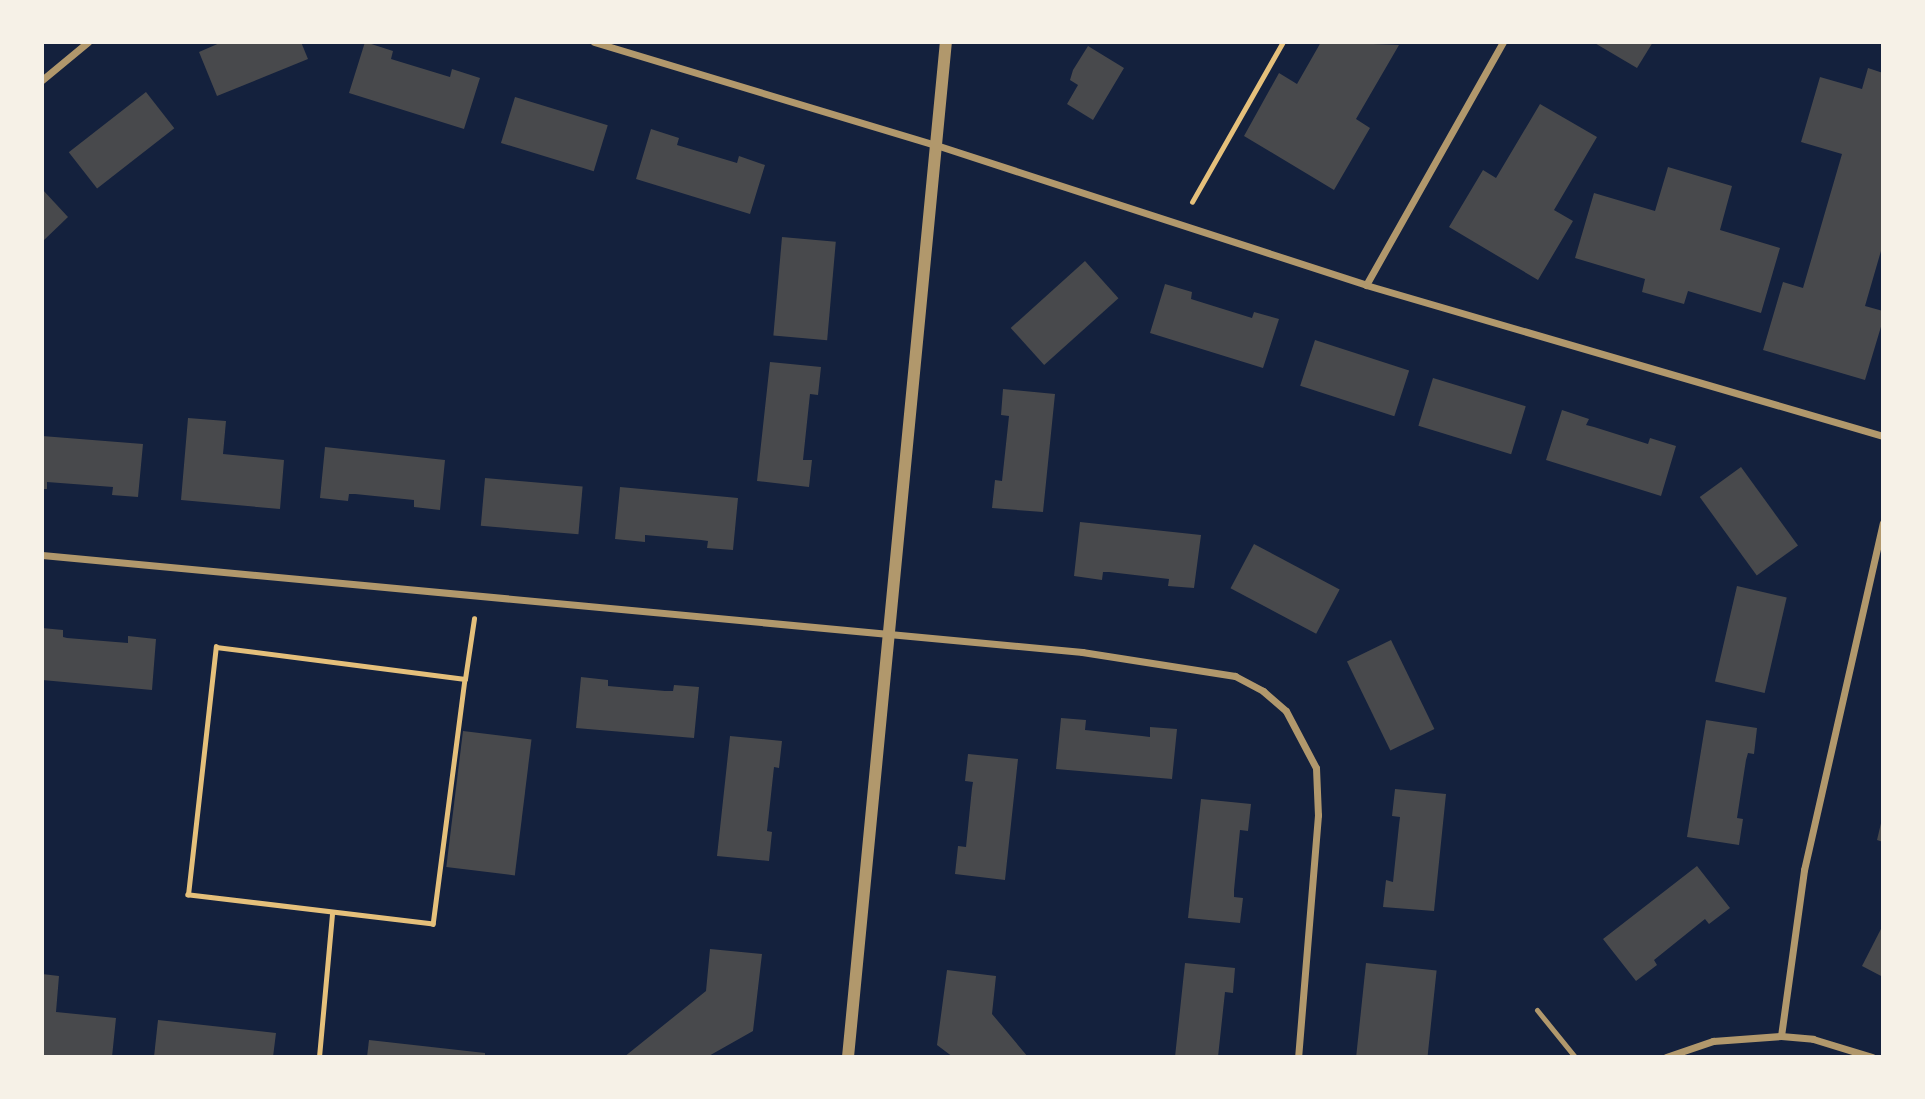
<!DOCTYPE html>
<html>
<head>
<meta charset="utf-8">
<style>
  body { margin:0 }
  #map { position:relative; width:1925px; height:1099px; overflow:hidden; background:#14213d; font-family:"Asap Condensed",sans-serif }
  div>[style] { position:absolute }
  .building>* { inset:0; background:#48494c; transform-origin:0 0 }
  .path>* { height:4.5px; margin:-2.25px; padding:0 2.25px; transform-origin:2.25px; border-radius:2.25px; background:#e5c07b }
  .service>* { height:5px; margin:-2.5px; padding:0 2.5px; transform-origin:2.5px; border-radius:2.5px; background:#b1986c }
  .minor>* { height:7px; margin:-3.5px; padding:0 3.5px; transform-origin:3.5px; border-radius:3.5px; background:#b1986c }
  .tertiary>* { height:12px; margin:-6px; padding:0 6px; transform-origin:6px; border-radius:6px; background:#b1986c }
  span { translate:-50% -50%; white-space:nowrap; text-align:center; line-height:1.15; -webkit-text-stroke:7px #f6f1e7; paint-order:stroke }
  .frame { position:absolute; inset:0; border:44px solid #f6f1e7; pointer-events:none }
</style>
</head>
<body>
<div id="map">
  <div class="building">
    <i style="clip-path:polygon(222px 42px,301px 42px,308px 59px,217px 96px,199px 52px)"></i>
    <i style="clip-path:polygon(365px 42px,393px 51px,391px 59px,450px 77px,452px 69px,480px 78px,464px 129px,349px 93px)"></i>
    <i style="clip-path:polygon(1321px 42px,1399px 45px,1356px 119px,1370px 128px,1334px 190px,1244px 136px,1279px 73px,1297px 84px)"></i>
    <i style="clip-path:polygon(1593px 42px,1653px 42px,1637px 68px)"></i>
    <i style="clip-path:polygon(1088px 46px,1124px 68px,1093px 120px,1067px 104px,1078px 85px,1070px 80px,1073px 70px)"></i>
    <i style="clip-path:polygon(1868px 68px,1883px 73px,1883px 244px,1865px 306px,1883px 311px,1883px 320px,1865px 380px,1763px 350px,1783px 282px,1803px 288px,1842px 154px,1801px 142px,1820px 77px,1862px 89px)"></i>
    <i style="left:146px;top:92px;width:46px;height:98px;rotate:52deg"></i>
    <i style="left:515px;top:97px;width:97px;height:48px;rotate:17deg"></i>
    <i style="clip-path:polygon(1540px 104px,1597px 137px,1554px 210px,1573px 221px,1538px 280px,1449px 227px,1483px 170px,1496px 178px)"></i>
    <i style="clip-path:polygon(651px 129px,679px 138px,677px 145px,737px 163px,739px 156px,765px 165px,750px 214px,636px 179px)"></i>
    <i style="clip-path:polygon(1668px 167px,1732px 186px,1720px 230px,1780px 248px,1761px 313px,1688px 291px,1684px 304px,1642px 292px,1645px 279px,1575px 258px,1594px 193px,1655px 211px)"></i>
    <i style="clip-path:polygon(42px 189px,68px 217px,42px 242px)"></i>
    <i style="left:782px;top:237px;width:54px;height:99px;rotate:5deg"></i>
    <i style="left:1085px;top:261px;width:50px;height:100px;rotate:48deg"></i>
    <i style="clip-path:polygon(1165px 284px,1192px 292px,1191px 299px,1252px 318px,1254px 312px,1279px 319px,1263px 368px,1150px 333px)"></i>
    <i style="left:1315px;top:340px;width:99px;height:48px;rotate:18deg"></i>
    <i style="clip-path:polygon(770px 362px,821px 367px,818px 395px,810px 394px,803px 460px,812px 460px,809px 487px,757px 481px)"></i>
    <i style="left:1433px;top:378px;width:97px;height:50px;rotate:17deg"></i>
    <i style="clip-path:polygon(1003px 389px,1055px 394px,1043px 512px,992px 508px,995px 480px,1002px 481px,1009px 416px,1001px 415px)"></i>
    <i style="clip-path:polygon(1562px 410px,1589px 419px,1586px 425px,1594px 427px,1648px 444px,1650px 438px,1676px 446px,1661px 496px,1546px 460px)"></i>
    <i style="clip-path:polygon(188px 418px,226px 421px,223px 454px,284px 460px,280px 509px,181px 500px)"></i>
    <i style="clip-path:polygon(42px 436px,143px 444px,138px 497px,112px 495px,113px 487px,47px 482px,47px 489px,42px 489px)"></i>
    <i style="clip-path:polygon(325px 447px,445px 460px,440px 510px,414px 507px,414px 500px,355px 494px,349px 494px,348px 501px,320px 498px)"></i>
    <i style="left:1741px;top:467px;width:97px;height:51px;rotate:54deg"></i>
    <i style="left:485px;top:478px;width:98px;height:48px;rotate:5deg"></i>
    <i style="clip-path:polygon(620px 487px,738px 498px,733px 550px,707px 548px,708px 541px,701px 540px,645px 535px,645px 542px,615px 539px)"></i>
    <i style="clip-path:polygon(1080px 522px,1201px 535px,1194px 588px,1168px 586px,1169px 579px,1109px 572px,1103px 572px,1102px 580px,1074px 576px)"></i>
    <i style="left:1254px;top:544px;width:97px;height:50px;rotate:28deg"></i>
    <i style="left:1737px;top:586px;width:51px;height:98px;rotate:13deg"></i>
    <i style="clip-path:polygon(42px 628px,63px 630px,63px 637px,67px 638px,128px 643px,128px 636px,156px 639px,152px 690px,42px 680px)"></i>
    <i style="left:1391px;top:640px;width:99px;height:49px;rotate:64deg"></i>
    <i style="clip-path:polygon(581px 677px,608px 680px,608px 686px,665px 691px,673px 691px,674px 685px,699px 687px,694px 738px,576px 728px)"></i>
    <i style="clip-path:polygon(1061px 718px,1086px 720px,1085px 730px,1142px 736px,1150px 737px,1150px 727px,1177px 729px,1172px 779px,1056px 769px)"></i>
    <i style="clip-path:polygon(1706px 720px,1757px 728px,1754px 754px,1748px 753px,1746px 760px,1737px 818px,1743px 819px,1739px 845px,1687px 837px)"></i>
    <i style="left:463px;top:731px;width:69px;height:137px;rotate:7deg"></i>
    <i style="clip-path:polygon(730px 736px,782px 741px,779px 768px,774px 767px,768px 822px,767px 831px,772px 832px,769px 861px,717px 856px)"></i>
    <i style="clip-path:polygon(968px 754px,1018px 759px,1005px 880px,955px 874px,958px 846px,966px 847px,972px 788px,973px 782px,965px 781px)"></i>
    <i style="clip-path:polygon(1395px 789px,1446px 794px,1434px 911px,1383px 907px,1386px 880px,1393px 882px,1399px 825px,1400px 817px,1392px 816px)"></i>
    <i style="clip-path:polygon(1201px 799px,1251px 804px,1248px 831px,1240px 830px,1234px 890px,1234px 897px,1243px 898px,1240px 923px,1188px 918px)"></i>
    <i style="clip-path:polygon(1882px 819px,1883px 819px,1883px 842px,1877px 840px)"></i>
    <i style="clip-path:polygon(1697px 866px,1730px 908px,1709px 924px,1705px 919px,1654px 960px,1657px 965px,1636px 981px,1603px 939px)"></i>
    <i style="clip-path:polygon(1883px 925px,1883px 977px,1862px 966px)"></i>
    <i style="clip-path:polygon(710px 949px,762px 954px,753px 1031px,707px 1057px,624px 1057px,706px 991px)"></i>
    <i style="clip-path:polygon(1185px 963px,1235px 968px,1233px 993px,1225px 992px,1218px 1057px,1175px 1057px)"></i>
    <i style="left:1366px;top:963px;width:71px;height:95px;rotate:6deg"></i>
    <i style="clip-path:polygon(947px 970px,996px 976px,992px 1014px,1028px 1057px,953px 1057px,937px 1045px)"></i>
    <i style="clip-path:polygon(42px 974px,59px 976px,56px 1012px,116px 1018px,112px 1057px,42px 1057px)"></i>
    <i style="clip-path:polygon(158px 1020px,276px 1033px,273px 1057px,154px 1057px)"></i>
    <i style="clip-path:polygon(369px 1040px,485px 1053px,485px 1057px,367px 1057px)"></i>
  </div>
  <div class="path">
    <i style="left:1192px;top:202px;width:184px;rotate:-60.4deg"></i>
    <i style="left:216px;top:647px;width:251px;rotate:7.3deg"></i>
    <i style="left:465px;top:679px;width:247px;rotate:97.4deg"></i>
    <i style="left:433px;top:924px;width:247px;rotate:-173.2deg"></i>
    <i style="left:188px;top:895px;width:250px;rotate:-83.6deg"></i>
    <i style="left:465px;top:679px;width:61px;rotate:-81.5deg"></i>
    <i style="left:319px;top:1057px;width:144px;rotate:-84.8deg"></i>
  </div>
  <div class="service">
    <i style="left:1537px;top:1010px;width:60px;rotate:51deg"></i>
  </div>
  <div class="minor">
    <i style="left:594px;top:42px;width:357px;rotate:16.8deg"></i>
    <i style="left:936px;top:145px;width:452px;rotate:18deg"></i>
    <i style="left:1366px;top:285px;width:539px;rotate:16.28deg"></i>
    <i style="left:42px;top:80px;width:60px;rotate:-39.6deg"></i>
    <i style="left:1366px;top:285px;width:279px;rotate:-60.6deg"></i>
    <i style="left:42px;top:555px;width:1045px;rotate:5.33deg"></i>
    <i style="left:1082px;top:652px;width:155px;rotate:8.9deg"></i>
    <i style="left:1235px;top:676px;width:32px;rotate:28deg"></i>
    <i style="left:1263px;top:691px;width:30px;rotate:41deg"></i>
    <i style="left:1286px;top:711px;width:64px;rotate:62.2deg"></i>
    <i style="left:1316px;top:768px;width:47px;rotate:87.6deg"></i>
    <i style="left:1318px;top:815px;width:243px;rotate:94.7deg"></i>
    <i style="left:1781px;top:1036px;width:168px;rotate:-82.1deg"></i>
    <i style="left:1804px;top:870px;width:356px;rotate:-77.2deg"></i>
    <i style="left:1666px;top:1057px;width:50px;rotate:-18.8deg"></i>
    <i style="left:1713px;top:1041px;width:68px;rotate:-4.2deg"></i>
    <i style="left:1781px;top:1036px;width:32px;rotate:5deg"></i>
    <i style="left:1813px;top:1039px;width:62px;rotate:17deg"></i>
  </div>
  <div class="tertiary">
    <i style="left:848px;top:1057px;width:1020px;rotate:-84.49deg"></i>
  </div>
  <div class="frame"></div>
</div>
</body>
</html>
